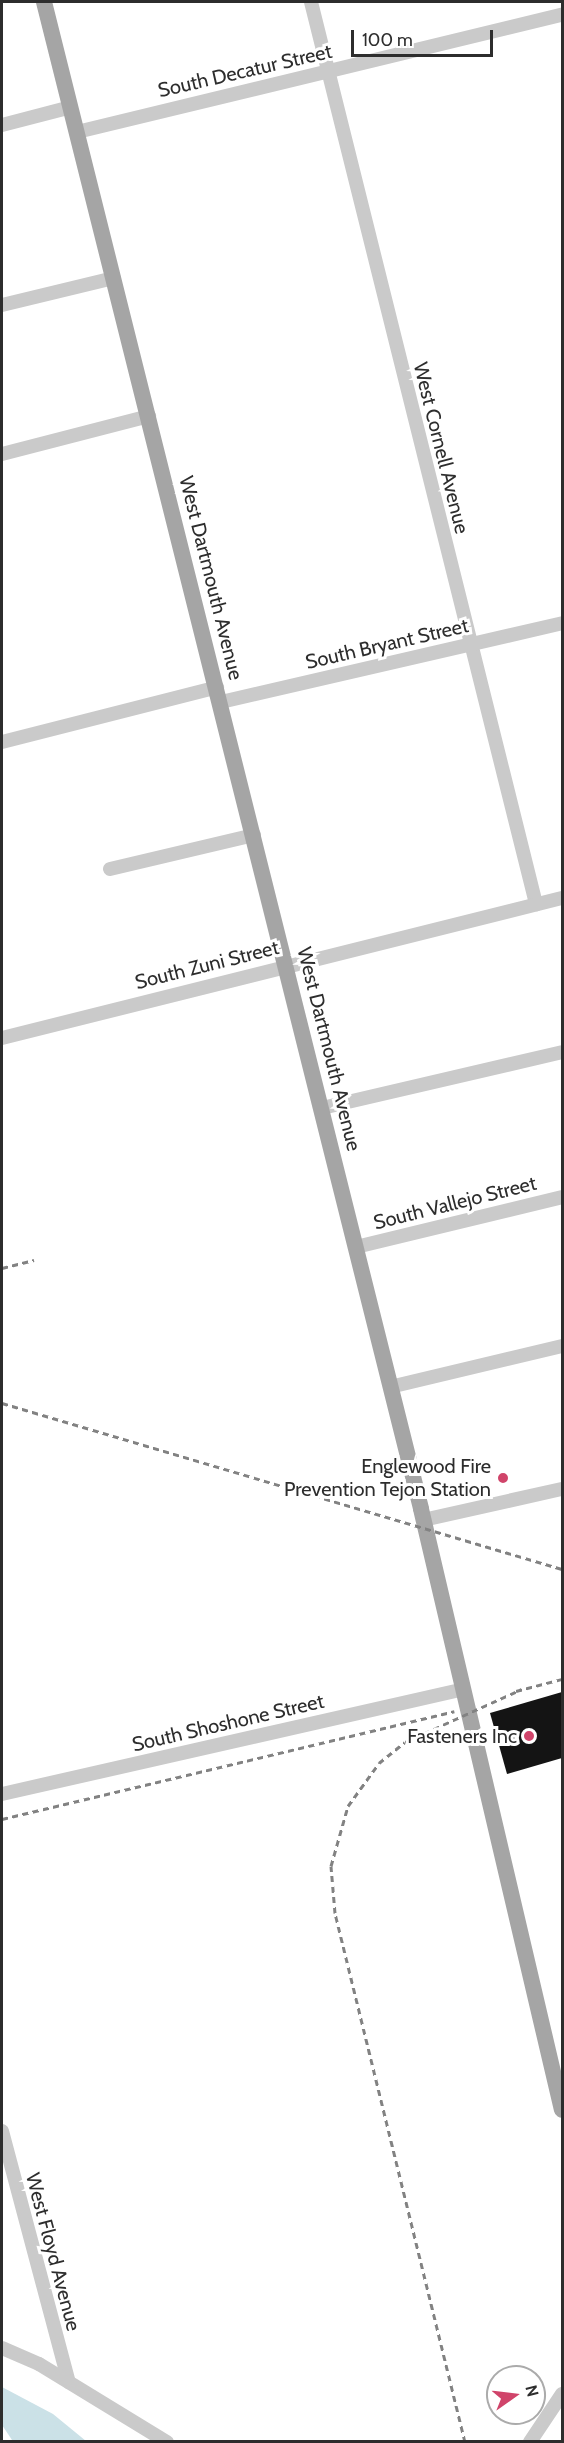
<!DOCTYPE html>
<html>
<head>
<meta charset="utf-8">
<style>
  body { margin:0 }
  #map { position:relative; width:564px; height:2443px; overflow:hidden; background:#fff; font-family:Cabin,sans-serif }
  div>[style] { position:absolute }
  .water>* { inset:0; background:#cbe1e7 }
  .building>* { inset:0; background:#141414 }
  .minor>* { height:14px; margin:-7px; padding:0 7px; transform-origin:7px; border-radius:7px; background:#cacaca }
  .major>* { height:16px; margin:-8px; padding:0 8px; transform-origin:8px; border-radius:8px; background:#a5a5a5 }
  .rail>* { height:3px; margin-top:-1.5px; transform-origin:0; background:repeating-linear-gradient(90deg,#828282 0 6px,transparent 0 10.5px) }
  .dots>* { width:16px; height:16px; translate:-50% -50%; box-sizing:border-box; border:3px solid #fff; border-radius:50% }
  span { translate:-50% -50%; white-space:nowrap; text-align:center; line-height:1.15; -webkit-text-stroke:6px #fff; paint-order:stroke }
  .street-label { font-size:20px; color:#2d2d2d }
  .poi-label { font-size:20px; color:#2d2d2d }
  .right { translate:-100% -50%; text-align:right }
  .frame { position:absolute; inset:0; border:3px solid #2d2d2d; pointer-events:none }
  .north { position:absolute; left:486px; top:2365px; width:60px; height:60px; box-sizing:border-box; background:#fff; border:2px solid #ababab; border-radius:50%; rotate:76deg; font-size:16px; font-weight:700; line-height:24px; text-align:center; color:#2d2d2d }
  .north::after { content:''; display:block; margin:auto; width:21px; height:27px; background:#d0446a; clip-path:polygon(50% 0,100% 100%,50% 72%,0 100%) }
  .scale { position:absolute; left:351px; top:30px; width:142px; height:27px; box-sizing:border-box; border:3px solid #2d2d2d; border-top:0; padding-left:8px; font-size:18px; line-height:21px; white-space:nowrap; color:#2d2d2d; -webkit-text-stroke:4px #fff; paint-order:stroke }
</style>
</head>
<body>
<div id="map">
  <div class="water">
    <i style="clip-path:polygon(2px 2387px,53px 2414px,86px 2441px,12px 2440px,2px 2425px)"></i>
  </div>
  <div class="building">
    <i style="clip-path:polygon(562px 1692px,562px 1758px,507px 1774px,490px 1713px)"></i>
  </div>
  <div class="minor">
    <i style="left:311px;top:2px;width:930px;rotate:75.99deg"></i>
    <i style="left:2px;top:125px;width:71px;rotate:-14.6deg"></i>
    <i style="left:77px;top:132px;width:499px;rotate:-13.6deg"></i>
    <i style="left:2px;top:305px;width:115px;rotate:-13.6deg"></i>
    <i style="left:2px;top:454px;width:152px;rotate:-14.5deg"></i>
    <i style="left:221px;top:702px;width:350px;rotate:-13deg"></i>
    <i style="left:2px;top:742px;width:222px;rotate:-14.3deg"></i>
    <i style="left:110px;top:869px;width:148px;rotate:-13.3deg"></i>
    <i style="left:2px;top:1038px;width:577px;rotate:-14.04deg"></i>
    <i style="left:322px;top:1108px;width:246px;rotate:-13.1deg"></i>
    <i style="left:356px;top:1247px;width:212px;rotate:-13.6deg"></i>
    <i style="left:390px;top:1387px;width:177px;rotate:-13.4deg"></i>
    <i style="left:423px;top:1520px;width:142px;rotate:-12.6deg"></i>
    <i style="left:2px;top:1794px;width:473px;rotate:-12.8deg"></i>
    <i style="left:2px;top:2131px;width:260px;rotate:75.1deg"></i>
    <i style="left:2px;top:2348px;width:40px;rotate:23.4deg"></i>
    <i style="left:39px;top:2364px;width:150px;rotate:31.4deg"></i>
    <i style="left:530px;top:2442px;width:58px;rotate:-56.3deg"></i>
  </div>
  <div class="major">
    <i style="left:44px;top:2px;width:1553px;rotate:75.95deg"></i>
    <i style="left:421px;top:1509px;width:617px;rotate:76.8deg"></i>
  </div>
  <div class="rail">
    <i style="left:2px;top:1268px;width:33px;rotate:-14deg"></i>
    <i style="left:2px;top:1403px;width:584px;rotate:16.51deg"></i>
    <i style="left:516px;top:1691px;width:48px;rotate:-14.6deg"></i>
    <i style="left:2px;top:1819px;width:465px;rotate:-13.4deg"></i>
    <i style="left:465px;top:2442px;width:545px;rotate:-103.81deg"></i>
    <i style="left:335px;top:1913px;width:47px;rotate:-94.9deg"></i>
    <i style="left:331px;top:1866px;width:62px;rotate:-74.2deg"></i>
    <i style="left:348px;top:1806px;width:53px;rotate:-54.2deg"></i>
    <i style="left:379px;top:1763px;width:33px;rotate:-39deg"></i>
    <i style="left:405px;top:1742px;width:128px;rotate:-24.4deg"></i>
  </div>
  <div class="dots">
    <i style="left:503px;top:1478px;background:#d0446a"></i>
    <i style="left:529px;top:1736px;background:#d0446a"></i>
  </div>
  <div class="street-label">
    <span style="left:245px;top:71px;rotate:-13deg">South Decatur Street</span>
    <span style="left:441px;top:448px;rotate:76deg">West Cornell Avenue</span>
    <span style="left:211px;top:578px;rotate:76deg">West Dartmouth Avenue</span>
    <span style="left:387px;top:644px;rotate:-13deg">South Bryant Street</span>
    <span style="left:207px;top:965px;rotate:-14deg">South Zuni Street</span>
    <span style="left:329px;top:1049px;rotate:76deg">West Dartmouth Avenue</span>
    <span style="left:455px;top:1203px;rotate:-14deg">South Vallejo Street</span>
    <span style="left:228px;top:1723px;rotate:-13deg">South Shoshone Street</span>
    <span style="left:53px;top:2252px;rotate:75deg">West Floyd Avenue</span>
  </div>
  <div class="poi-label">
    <span class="right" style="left:491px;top:1478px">Englewood Fire<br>Prevention Tejon Station</span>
    <span class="right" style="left:517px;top:1736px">Fasteners Inc</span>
  </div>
  <div class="frame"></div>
  <div class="north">N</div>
  <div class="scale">100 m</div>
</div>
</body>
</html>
